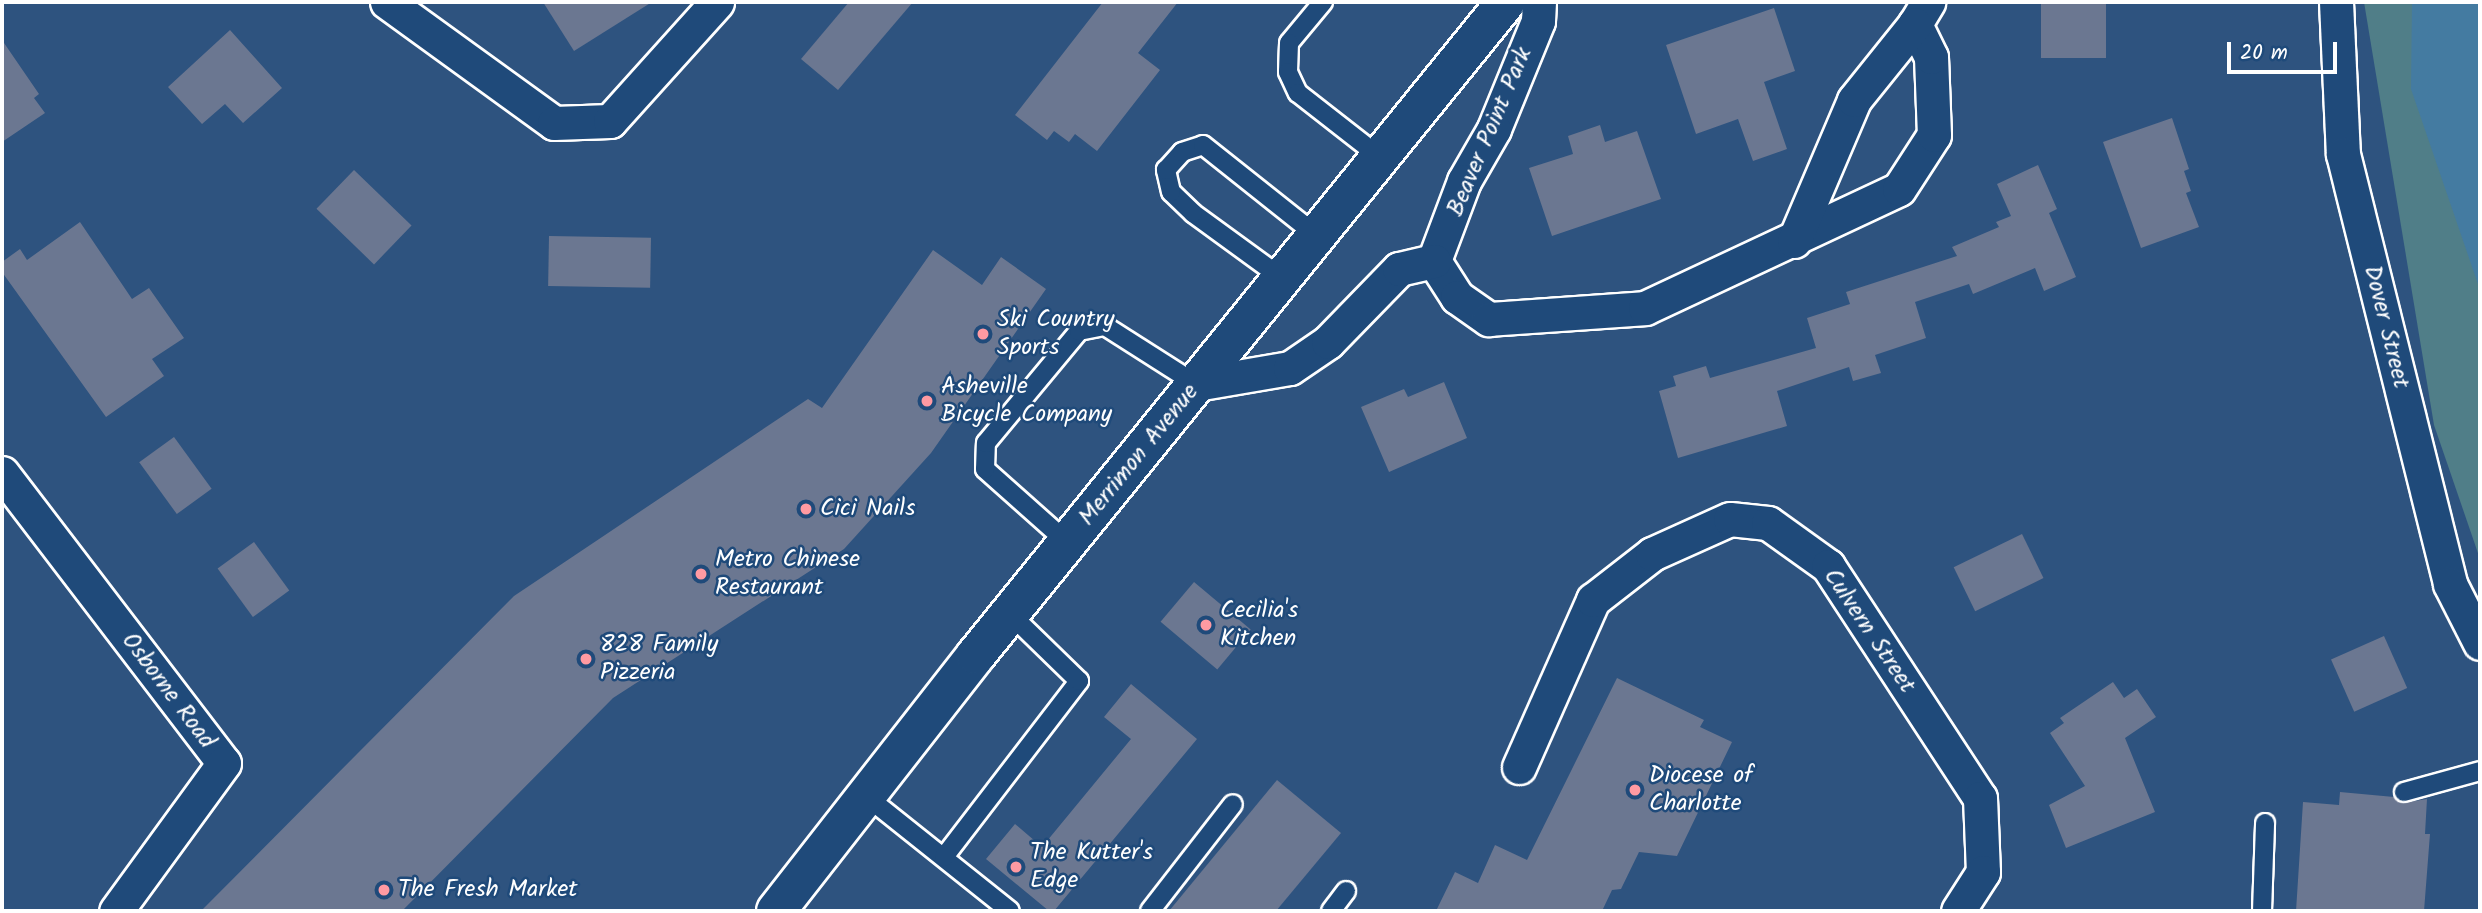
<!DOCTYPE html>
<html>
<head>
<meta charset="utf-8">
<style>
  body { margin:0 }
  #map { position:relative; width:2482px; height:913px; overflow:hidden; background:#2e537f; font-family:Kalam,sans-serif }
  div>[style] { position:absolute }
  .green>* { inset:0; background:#507e88 }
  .water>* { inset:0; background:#447ba1 }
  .building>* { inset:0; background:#6b7791; transform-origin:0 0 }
  .roads { filter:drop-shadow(2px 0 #fff) drop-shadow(-2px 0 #fff) drop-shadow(0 2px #fff) drop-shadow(0 -2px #fff) }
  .lane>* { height:18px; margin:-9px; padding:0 9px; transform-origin:9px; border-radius:9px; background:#1f4a7a }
  .street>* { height:33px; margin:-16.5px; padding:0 16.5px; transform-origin:16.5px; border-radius:16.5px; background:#1f4a7a }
  .primary>* { height:38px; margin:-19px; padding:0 19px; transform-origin:19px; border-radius:19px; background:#1f4a7a }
  .dots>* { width:19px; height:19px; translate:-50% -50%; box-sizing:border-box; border:4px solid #1f4a7a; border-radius:50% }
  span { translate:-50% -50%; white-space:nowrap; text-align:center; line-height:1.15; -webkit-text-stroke:5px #1f4a7a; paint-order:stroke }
  .street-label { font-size:24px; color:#fff }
  .poi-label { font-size:24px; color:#fff }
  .left { translate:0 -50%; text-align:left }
  .frame { position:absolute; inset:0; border:4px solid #fff; pointer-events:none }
  .scale { position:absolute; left:2227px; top:42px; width:110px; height:32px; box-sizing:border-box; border:4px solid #fff; border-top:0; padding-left:9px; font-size:21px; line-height:24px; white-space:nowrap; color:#fff; -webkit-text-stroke:5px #1f4a7a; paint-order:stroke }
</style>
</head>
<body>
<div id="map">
  <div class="green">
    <i style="clip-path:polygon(2364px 2px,2480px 2px,2480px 559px,2434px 425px)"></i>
  </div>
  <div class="water">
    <i style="clip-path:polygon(2412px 2px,2480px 2px,2480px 290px,2411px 89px)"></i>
  </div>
  <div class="building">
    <i style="clip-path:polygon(543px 2px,652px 2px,574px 51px)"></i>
    <i style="clip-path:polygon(849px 2px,913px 2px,838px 90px,801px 59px)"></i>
    <i style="clip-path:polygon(1103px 2px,1178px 2px,1138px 53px,1160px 70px,1097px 151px,1075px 134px,1069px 142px,1054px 131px,1047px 140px,1015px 115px)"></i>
    <i style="left:2041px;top:2px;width:65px;height:56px"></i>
    <i style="clip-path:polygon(1774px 8px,1795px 71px,1764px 82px,1787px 149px,1753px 161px,1738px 119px,1696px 134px,1666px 45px)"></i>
    <i style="clip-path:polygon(230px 30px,282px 88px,243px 123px,225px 104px,202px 124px,168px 87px)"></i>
    <i style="clip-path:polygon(2px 40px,39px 94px,34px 98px,45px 113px,2px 142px)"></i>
    <i style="clip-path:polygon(2172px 118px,2189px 169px,2184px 171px,2191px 191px,2186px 193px,2199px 227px,2141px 248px,2103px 142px)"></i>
    <i style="clip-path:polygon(1600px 125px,1605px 142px,1637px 131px,1661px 199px,1552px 236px,1529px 168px,1573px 154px,1568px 136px)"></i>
    <i style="clip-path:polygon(2038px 165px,2057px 209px,2049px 213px,2076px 277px,2044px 291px,2035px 268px,1973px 294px,1969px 284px,1915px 302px,1926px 338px,1875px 355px,1881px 373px,1853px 381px,1849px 367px,1777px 391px,1787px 426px,1678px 458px,1659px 391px,1676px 386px,1673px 376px,1706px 366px,1710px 378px,1816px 348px,1807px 318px,1850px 304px,1846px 292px,1957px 256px,1952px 247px,1999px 227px,1996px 222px,2011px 216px,1997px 184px)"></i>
    <i style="left:354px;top:170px;width:80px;height:54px;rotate:44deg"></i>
    <i style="clip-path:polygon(80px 222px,132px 299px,149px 288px,184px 338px,152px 359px,164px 376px,106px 417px,2px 272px,2px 262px,20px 249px,27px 260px)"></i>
    <i style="left:549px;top:236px;width:102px;height:50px;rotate:1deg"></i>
    <i style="clip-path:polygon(933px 250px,982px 285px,1001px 257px,1046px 289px,931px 453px,844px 549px,613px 698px,402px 911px,201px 911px,514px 596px,808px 399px,822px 408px)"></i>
    <i style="clip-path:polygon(1444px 382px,1467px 438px,1389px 472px,1361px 407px,1404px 389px,1408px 397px)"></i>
    <i style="left:174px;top:437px;width:64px;height:43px;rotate:54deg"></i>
    <i style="left:2022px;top:534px;width:49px;height:76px;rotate:64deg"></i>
    <i style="left:254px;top:542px;width:60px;height:45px;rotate:54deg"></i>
    <i style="left:1194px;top:582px;width:74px;height:52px;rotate:40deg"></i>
    <i style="left:2384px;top:636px;width:57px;height:58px;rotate:66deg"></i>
    <i style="clip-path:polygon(1617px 678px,1704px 720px,1700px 727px,1732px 742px,1677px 856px,1639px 852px,1621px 889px,1612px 890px,1602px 911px,1436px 911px,1455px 872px,1478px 883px,1495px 845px,1527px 860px)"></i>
    <i style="clip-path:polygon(2113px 682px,2124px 698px,2137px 689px,2156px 717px,2125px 738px,2155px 812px,2066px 848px,2049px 805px,2085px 786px,2050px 733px,2064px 723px,2060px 718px)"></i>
    <i style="clip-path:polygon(1131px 684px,1197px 739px,1054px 911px,1049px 911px,986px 859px,1015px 824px,1042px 847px,1131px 739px,1104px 717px)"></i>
    <i style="clip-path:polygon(1277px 780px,1341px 833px,1276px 911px,1169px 911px)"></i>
    <i style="clip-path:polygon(2340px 792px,2394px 797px,2402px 803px,2427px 799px,2425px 834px,2430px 834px,2424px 911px,2296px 911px,2303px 802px,2339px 805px)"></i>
  </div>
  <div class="roads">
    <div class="lane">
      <i style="left:1323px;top:2px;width:53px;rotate:129.7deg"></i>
      <i style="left:1289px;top:43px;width:29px;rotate:92deg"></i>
      <i style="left:1288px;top:72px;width:23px;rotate:65deg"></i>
      <i style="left:1298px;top:93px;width:104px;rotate:38deg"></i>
      <i style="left:1282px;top:278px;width:110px;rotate:-143.9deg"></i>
      <i style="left:1193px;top:213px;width:30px;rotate:-136deg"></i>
      <i style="left:1171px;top:192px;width:23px;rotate:-103deg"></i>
      <i style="left:1166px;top:170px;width:24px;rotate:-48deg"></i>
      <i style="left:1182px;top:152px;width:22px;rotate:-18deg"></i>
      <i style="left:1203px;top:145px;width:144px;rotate:38.5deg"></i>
      <i style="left:1068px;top:543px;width:111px;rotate:-138.3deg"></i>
      <i style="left:985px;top:469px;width:26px;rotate:-88deg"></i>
      <i style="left:986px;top:443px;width:146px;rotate:-50.3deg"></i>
      <i style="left:1079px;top:331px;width:26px;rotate:-11deg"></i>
      <i style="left:1105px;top:326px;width:108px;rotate:32.5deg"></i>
      <i style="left:2404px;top:792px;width:79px;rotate:-15.4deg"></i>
      <i style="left:866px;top:796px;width:184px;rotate:38.6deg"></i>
      <i style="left:944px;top:857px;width:222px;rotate:-52.5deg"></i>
      <i style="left:1079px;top:681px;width:96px;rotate:-135.8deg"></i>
      <i style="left:1150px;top:911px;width:135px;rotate:-52.2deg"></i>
      <i style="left:1331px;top:911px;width:25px;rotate:-53deg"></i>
      <i style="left:2262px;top:911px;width:88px;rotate:-88deg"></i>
    </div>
    <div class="street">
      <i style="left:387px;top:2px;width:206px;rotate:35.9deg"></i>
      <i style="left:554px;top:123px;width:56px;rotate:-2deg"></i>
      <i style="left:610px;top:121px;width:160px;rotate:-48deg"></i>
      <i style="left:1539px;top:2px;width:19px;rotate:93deg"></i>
      <i style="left:1538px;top:21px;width:117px;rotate:112.2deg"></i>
      <i style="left:1494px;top:129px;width:60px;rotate:120deg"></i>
      <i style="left:1464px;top:181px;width:85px;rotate:110.6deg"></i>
      <i style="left:1434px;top:261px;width:43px;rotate:57.4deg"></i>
      <i style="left:1457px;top:297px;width:39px;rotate:35deg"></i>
      <i style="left:1489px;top:319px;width:156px;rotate:-4deg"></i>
      <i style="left:1645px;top:308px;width:280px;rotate:-25.1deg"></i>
      <i style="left:1899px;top:189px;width:64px;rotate:-57.1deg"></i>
      <i style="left:1934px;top:135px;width:78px;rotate:-92.2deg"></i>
      <i style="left:1931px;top:57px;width:37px;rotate:-116deg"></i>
      <i style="left:1915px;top:24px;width:26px;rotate:-59deg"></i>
      <i style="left:2336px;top:2px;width:152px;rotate:87.4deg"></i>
      <i style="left:2343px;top:154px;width:443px;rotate:76deg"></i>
      <i style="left:2450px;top:584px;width:66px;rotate:63deg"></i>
      <i style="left:1794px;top:241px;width:153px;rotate:-66.9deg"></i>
      <i style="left:1854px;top:100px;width:97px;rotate:-51.2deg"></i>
      <i style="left:1196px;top:384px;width:95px;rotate:-9.7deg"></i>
      <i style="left:1290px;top:368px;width:46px;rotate:-34.4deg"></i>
      <i style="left:1328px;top:342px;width:102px;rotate:-45.8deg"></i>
      <i style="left:1399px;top:269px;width:36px;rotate:-13deg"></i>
      <i style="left:2px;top:473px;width:365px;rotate:52.6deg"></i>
      <i style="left:224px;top:763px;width:183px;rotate:126.1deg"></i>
      <i style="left:1519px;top:767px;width:183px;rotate:-66.1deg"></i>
      <i style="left:1593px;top:600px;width:75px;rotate:-37.9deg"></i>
      <i style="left:1652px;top:554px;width:85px;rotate:-24.2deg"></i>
      <i style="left:1730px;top:519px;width:38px;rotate:6deg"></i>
      <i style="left:1768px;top:523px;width:74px;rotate:35.6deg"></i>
      <i style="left:1828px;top:566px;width:277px;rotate:56.8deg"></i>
      <i style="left:1980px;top:798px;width:74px;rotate:87.7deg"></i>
      <i style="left:1983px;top:872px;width:46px;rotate:122.7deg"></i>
    </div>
    <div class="primary">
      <i style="left:776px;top:911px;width:325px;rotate:-52deg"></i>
      <i style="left:976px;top:655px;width:841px;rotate:-50.94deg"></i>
    </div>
  </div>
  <div class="dots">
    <i style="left:983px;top:334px;background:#ff9aa2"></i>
    <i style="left:927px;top:401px;background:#ff9aa2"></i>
    <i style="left:806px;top:509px;background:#ff9aa2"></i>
    <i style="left:701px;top:574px;background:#ff9aa2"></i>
    <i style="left:1206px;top:625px;background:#ff9aa2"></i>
    <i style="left:586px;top:659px;background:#ff9aa2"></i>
    <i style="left:1635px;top:790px;background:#ff9aa2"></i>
    <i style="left:1016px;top:867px;background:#ff9aa2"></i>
    <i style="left:384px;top:890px;background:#ff9aa2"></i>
  </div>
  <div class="street-label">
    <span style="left:1490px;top:132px;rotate:-67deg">Beaver Point Park</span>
    <span style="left:2386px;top:327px;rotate:76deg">Dover Street</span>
    <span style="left:1139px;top:455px;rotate:-51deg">Merrimon Avenue</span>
    <span style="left:1869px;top:631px;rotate:56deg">Culvern Street</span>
    <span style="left:168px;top:691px;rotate:53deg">Osborne Road</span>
  </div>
  <div class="poi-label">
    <span class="left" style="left:997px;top:334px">Ski Country<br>Sports</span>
    <span class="left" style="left:941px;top:401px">Asheville<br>Bicycle Company</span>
    <span class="left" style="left:820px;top:509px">Cici Nails</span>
    <span class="left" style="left:715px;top:574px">Metro Chinese<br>Restaurant</span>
    <span class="left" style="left:1220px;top:625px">Cecilia's<br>Kitchen</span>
    <span class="left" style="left:600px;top:659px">828 Family<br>Pizzeria</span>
    <span class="left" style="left:1649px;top:790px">Diocese of<br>Charlotte</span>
    <span class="left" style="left:1030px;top:867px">The Kutter's<br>Edge</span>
    <span class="left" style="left:398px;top:890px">The Fresh Market</span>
  </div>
  <div class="frame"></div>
  <div class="scale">20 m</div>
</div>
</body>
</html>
